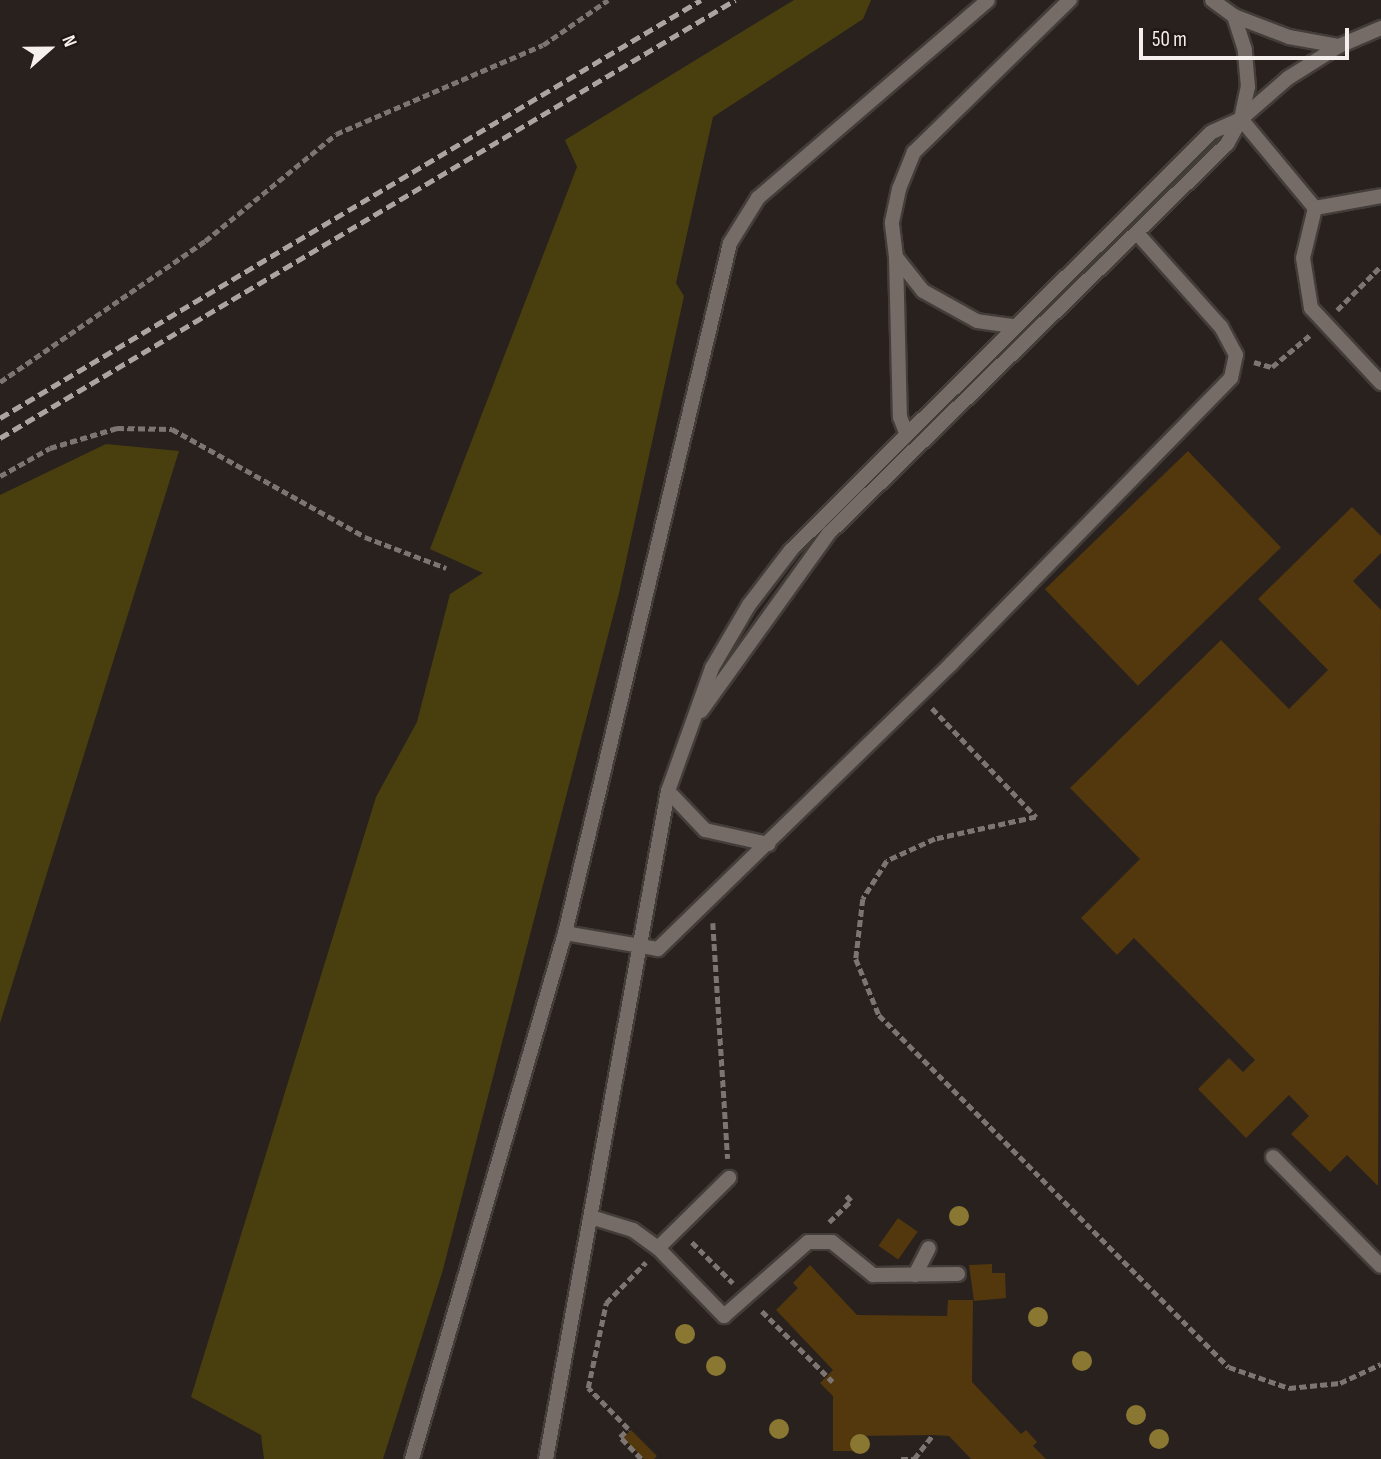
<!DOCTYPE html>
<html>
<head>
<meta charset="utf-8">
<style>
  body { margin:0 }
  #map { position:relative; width:1381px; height:1459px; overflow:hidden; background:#29211e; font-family:"Sofia Sans Condensed",sans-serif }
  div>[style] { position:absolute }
  .green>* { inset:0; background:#493f0e }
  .building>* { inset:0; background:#53370d; transform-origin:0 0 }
  .path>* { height:4.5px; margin-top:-2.25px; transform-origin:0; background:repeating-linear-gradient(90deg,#7c7572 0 7px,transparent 0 10.5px) }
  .roads { filter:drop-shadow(2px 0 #433d3a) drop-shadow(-2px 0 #433d3a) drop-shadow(0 2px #433d3a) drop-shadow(0 -2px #433d3a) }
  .service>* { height:14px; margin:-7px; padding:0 7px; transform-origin:7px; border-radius:7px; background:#756c67 }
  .rail>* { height:5px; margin-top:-2.5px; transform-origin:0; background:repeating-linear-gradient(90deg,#aba4a1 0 10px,transparent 0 15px) }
  .trees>* { width:20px; height:20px; margin:-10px; border-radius:50%; background:#8a7832 }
  span { translate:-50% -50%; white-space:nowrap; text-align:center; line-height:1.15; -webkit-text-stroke:5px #1f1814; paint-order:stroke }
  .north { position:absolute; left:14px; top:14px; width:70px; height:70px; -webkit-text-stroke:5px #1f1814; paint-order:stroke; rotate:69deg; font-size:19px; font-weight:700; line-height:28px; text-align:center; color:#f5f0ed }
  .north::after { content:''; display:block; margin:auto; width:24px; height:32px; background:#f5f0ed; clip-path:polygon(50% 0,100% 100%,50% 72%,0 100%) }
  .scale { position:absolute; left:1139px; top:28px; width:210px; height:32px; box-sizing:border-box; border:4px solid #f5f0ed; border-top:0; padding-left:9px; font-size:21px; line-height:24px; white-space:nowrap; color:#f5f0ed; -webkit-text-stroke:5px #1f1814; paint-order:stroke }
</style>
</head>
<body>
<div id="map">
  <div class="green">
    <i style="clip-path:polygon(794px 0,871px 0,863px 19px,713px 117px,676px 283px,684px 296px,619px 593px,442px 1273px,383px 1459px,264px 1459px,261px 1435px,191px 1397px,376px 797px,417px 722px,450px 594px,483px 573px,430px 549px,577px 167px,565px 140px)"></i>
    <i style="clip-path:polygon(106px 444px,179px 451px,0 1023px,0 495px)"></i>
  </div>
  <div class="building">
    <i style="left:1188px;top:451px;width:134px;height:199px;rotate:46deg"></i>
    <i style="clip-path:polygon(1352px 507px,1381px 536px,1381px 553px,1353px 581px,1381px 610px,1378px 1186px,1347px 1155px,1330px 1172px,1291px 1134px,1309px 1116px,1289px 1095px,1246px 1138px,1198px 1089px,1229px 1058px,1243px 1072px,1255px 1060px,1134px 938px,1117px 955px,1081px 918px,1140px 859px,1070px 788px,1221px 640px,1289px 709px,1328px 670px,1258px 599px)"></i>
    <i style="left:898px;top:1218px;width:24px;height:34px;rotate:35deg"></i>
    <i style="clip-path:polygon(992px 1264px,992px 1273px,1005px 1273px,1006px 1298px,974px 1301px,969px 1265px)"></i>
    <i style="clip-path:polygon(810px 1265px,857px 1315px,947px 1316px,948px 1300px,973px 1300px,972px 1382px,1021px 1434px,1026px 1430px,1037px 1442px,1033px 1446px,1046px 1459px,971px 1459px,949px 1436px,933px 1435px,857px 1436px,858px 1451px,833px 1451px,833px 1396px,820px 1383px,833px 1370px,776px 1310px,798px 1288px,793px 1283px)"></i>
    <i style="clip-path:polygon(631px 1430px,657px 1456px,654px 1459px,644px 1459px,623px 1438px)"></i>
  </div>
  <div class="path">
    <i style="left:1337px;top:310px;width:62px;rotate:-45deg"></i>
    <i style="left:1254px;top:362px;width:19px;rotate:16deg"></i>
    <i style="left:1272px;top:367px;width:50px;rotate:-40.1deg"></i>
    <i style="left:0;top:382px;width:249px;rotate:-34.5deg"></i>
    <i style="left:205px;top:241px;width:169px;rotate:-39.2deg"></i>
    <i style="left:336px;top:134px;width:225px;rotate:-23.3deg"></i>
    <i style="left:543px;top:45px;width:79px;rotate:-34.7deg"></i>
    <i style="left:0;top:476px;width:57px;rotate:-29.2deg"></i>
    <i style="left:50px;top:448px;width:70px;rotate:-16.6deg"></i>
    <i style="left:117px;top:428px;width:55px;rotate:1deg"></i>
    <i style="left:172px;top:429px;width:221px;rotate:29.2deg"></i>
    <i style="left:365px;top:537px;width:87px;rotate:20.9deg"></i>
    <i style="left:932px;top:708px;width:151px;rotate:46.3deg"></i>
    <i style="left:1036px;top:817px;width:103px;rotate:167.7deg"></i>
    <i style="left:935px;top:839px;width:53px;rotate:155.4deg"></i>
    <i style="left:887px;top:861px;width:45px;rotate:122.3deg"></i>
    <i style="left:863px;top:899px;width:60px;rotate:96.7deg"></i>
    <i style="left:856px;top:959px;width:61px;rotate:67.7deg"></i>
    <i style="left:879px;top:1015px;width:496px;rotate:45.2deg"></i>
    <i style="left:1229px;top:1367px;width:64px;rotate:19.3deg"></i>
    <i style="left:1289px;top:1388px;width:51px;rotate:-5.6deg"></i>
    <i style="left:1340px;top:1383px;width:45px;rotate:-24.9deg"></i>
    <i style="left:713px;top:923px;width:236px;rotate:86.4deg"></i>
    <i style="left:829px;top:1222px;width:30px;rotate:-44deg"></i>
    <i style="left:851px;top:1201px;width:7px;rotate:-135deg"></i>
    <i style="left:692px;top:1242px;width:58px;rotate:45deg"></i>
    <i style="left:762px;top:1311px;width:100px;rotate:45deg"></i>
    <i style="left:641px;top:1459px;width:30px;rotate:-134deg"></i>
    <i style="left:620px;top:1437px;width:11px;rotate:-45deg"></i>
    <i style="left:628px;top:1429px;width:57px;rotate:-134.3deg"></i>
    <i style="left:588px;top:1388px;width:87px;rotate:-78deg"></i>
    <i style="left:606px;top:1303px;width:57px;rotate:-45.7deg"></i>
    <i style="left:901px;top:1459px;width:13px"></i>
    <i style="left:914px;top:1459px;width:31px;rotate:-52deg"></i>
  </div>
  <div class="roads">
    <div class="service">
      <i style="left:1234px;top:16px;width:59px;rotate:20.9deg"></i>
      <i style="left:1289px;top:37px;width:51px;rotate:10.2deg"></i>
      <i style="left:1241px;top:119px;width:116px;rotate:50.3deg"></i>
      <i style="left:1315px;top:208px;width:51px;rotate:103.5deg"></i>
      <i style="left:1303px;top:258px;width:51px;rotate:80.9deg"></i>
      <i style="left:1311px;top:308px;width:103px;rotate:47deg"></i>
      <i style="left:1315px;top:208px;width:67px;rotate:-10.3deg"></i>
      <i style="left:896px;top:257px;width:160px;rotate:88.6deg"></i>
      <i style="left:900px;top:417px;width:17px;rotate:69deg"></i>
      <i style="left:1012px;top:326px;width:35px;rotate:-172deg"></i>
      <i style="left:977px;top:321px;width:62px;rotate:-150.9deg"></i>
      <i style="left:923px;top:291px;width:43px;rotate:-128.5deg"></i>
      <i style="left:896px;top:257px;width:35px;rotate:-97deg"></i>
      <i style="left:892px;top:222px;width:34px;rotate:-78deg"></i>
      <i style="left:899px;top:189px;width:40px;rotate:-68deg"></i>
      <i style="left:914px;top:152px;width:218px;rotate:-44.3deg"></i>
      <i style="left:701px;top:711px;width:219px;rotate:-54.3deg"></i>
      <i style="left:829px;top:533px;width:557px;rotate:-44.34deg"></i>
      <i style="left:1227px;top:144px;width:29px;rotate:-61deg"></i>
      <i style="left:1241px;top:119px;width:33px;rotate:-78deg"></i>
      <i style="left:1248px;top:87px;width:37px;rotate:-95deg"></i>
      <i style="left:1245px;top:50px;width:36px;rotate:-108deg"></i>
      <i style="left:1234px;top:16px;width:27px;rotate:-144deg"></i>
      <i style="left:668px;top:791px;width:54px;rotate:46.5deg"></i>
      <i style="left:705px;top:830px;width:65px;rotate:12.5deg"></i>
      <i style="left:565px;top:933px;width:94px;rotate:9.8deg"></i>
      <i style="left:658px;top:949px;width:409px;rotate:-44.2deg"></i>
      <i style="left:951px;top:664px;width:400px;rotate:-45.6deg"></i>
      <i style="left:1231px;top:378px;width:24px;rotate:-78deg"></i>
      <i style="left:1236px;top:355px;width:32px;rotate:-118deg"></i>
      <i style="left:1221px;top:327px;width:126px;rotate:-131.8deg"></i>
      <i style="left:1273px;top:1157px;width:153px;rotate:45.3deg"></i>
      <i style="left:591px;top:1217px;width:44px;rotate:17.2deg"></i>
      <i style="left:633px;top:1230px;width:31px;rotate:36deg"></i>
      <i style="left:658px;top:1248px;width:100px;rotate:-44.6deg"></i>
      <i style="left:658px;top:1248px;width:95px;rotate:45.9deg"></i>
      <i style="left:724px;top:1316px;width:112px;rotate:-41.4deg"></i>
      <i style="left:808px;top:1242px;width:24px"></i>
      <i style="left:832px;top:1242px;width:53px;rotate:38.8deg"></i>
      <i style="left:873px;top:1275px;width:85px;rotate:-0.7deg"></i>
      <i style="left:915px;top:1275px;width:30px;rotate:-63deg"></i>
      <i style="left:412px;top:1459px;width:548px;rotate:-73.78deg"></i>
      <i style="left:565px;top:933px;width:709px;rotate:-76.55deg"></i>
      <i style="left:730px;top:243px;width:53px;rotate:-58.1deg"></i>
      <i style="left:758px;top:198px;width:303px;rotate:-40.7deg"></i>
      <i style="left:546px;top:1459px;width:679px;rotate:-79.65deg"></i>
      <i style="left:668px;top:791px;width:131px;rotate:-70.3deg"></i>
      <i style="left:712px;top:668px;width:73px;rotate:-59.6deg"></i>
      <i style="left:749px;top:605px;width:69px;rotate:-52.6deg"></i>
      <i style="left:791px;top:550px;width:593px;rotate:-44.8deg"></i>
      <i style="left:1212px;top:132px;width:32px;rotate:-24deg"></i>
      <i style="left:1241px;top:119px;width:62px;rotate:-41.1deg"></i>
      <i style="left:1288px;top:78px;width:60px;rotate:-32.1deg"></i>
      <i style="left:1339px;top:46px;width:46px;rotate:-23.2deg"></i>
    </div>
  </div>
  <div class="rail">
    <i style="left:0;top:418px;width:816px;rotate:-30.81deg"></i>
    <i style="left:0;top:438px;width:856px;rotate:-30.79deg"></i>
  </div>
  <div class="trees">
    <i style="left:959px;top:1216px"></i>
    <i style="left:1038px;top:1317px"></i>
    <i style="left:685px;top:1334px"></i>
    <i style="left:1082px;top:1361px"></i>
    <i style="left:716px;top:1366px"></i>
    <i style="left:1136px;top:1415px"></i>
    <i style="left:779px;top:1429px"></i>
    <i style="left:1159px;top:1439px"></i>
    <i style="left:860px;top:1444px"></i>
  </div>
  <div class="north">N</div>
  <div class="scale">50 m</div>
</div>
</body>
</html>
